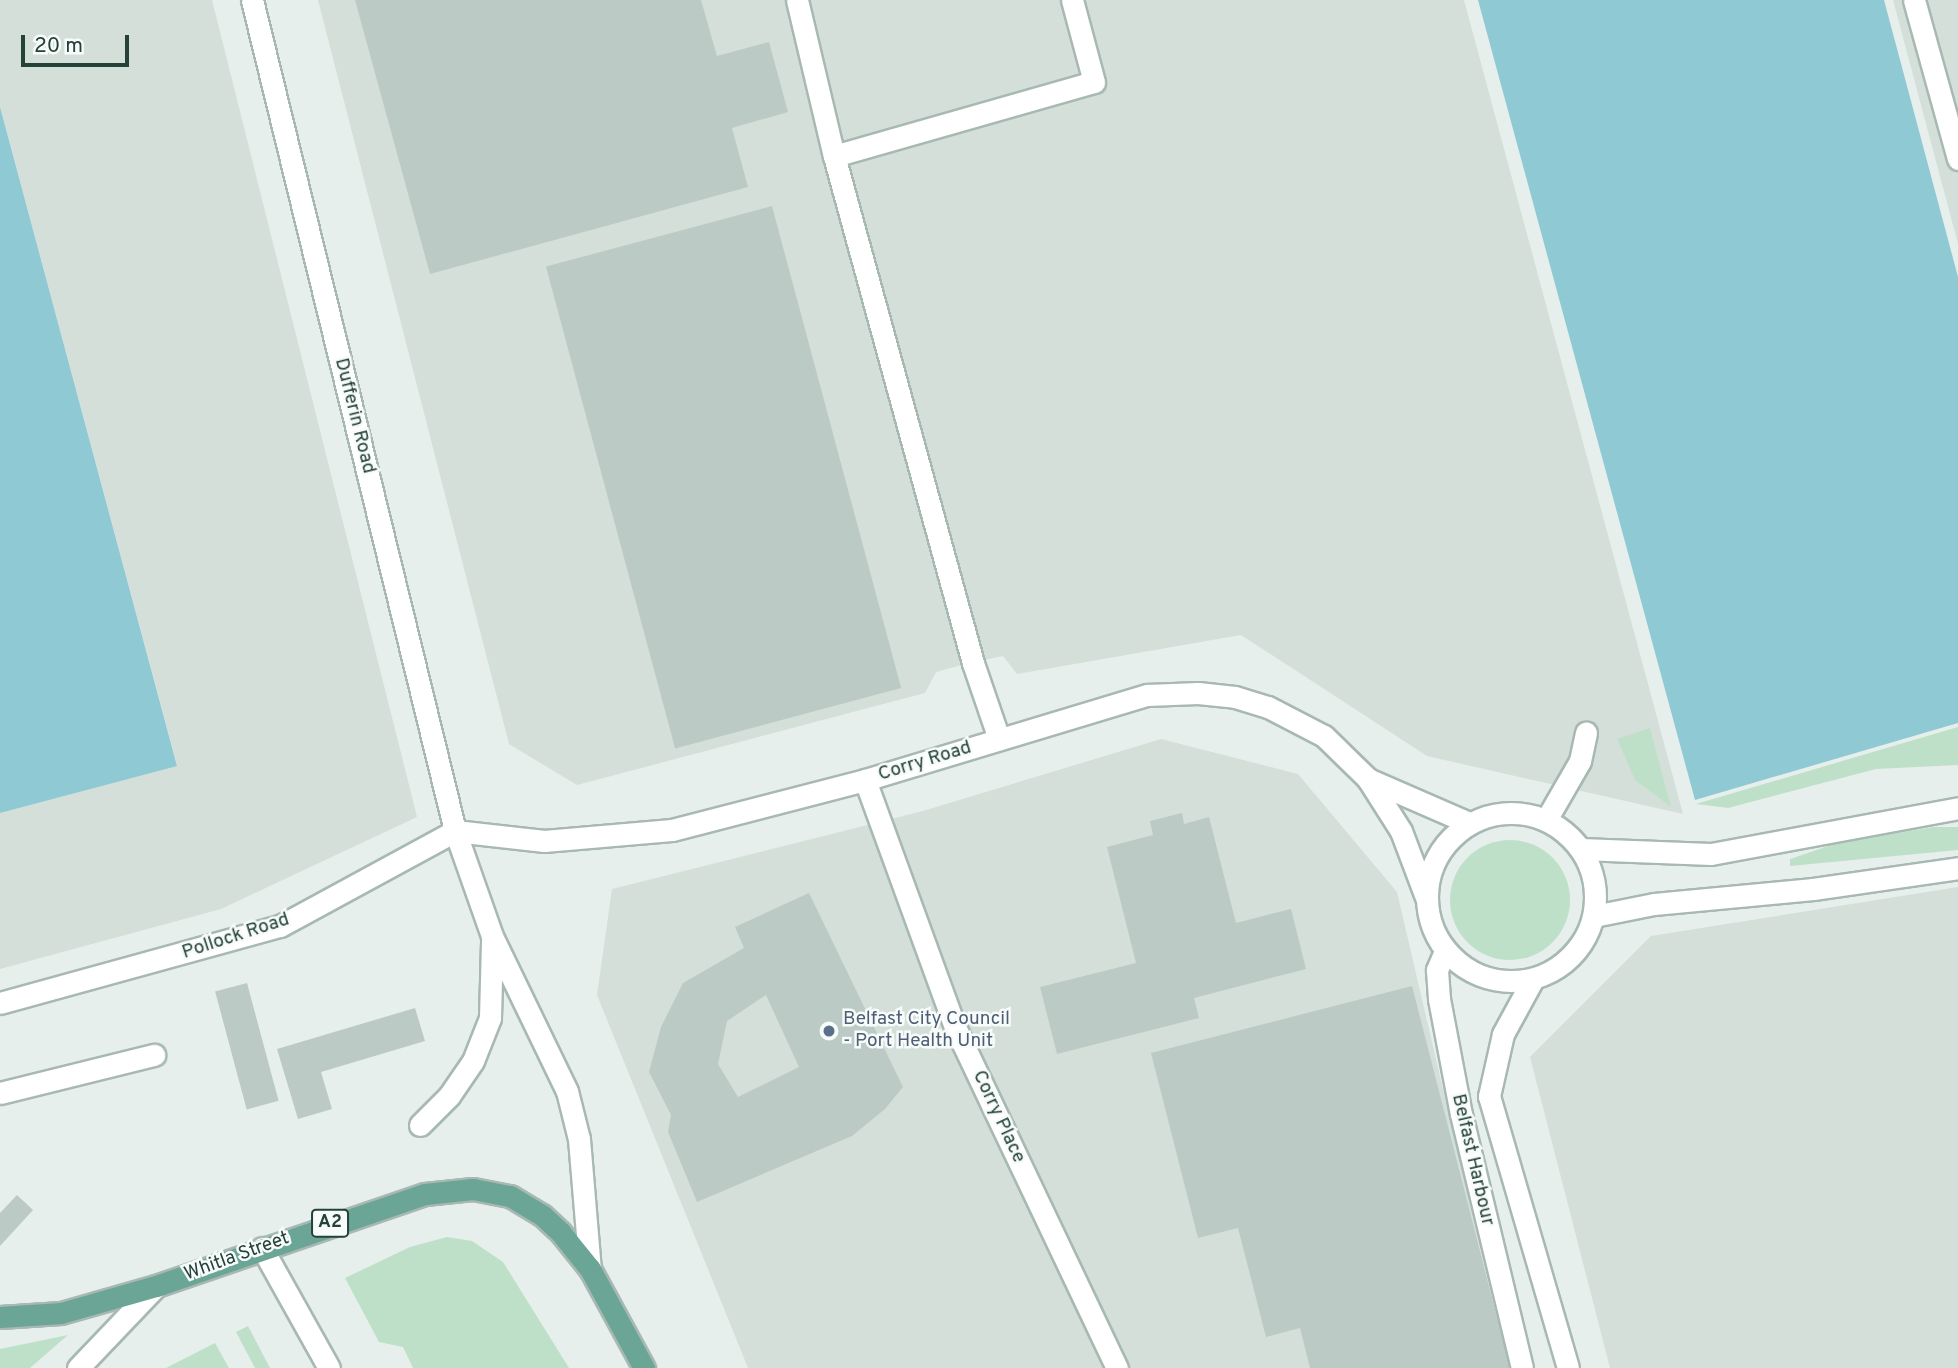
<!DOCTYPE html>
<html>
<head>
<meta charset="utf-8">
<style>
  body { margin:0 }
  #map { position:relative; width:1958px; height:1368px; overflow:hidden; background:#e6efeb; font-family:Overpass,sans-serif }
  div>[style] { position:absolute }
  .built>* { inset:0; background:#d4dfda }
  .green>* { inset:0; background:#bfe0c8 }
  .round { border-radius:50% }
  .water>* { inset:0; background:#8ec9d4 }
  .building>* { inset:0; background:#bbcac4; transform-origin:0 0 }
  .roads { filter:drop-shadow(2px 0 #a8b8b2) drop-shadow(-2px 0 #a8b8b2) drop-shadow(0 2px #a8b8b2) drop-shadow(0 -2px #a8b8b2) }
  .service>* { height:21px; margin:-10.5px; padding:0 10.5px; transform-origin:10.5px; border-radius:10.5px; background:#fff }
  .minor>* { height:21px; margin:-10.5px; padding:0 10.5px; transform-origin:10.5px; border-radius:10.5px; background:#fff }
  .tertiary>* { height:21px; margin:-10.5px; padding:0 10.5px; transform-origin:10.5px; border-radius:10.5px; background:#fff }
  .tertiary>.ring { margin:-10.5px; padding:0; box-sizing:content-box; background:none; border:21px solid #fff; border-radius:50% }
  .primary>* { height:21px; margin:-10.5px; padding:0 10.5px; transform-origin:10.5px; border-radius:10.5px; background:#6aa596 }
  .dots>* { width:19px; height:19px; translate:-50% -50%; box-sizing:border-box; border:4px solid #f7fbf9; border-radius:50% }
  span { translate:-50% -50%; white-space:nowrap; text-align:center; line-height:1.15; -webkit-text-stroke:5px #f7fbf9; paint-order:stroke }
  .shield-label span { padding:2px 5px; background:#f7fbf9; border:2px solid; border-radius:5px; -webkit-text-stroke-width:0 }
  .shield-label { font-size:18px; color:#24423a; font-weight:700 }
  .street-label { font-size:19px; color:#24423a }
  .service-label { font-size:19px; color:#4e5e75 }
  .left { translate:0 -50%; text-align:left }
  .scale { position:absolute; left:21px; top:35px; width:108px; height:32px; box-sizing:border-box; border:4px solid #24423a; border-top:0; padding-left:9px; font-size:21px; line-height:24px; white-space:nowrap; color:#24423a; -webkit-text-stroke:5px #f7fbf9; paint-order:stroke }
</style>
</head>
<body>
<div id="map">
  <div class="built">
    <i style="clip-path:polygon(0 0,212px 0,417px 817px,221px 909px,0 969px,0 813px,177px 765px,0 107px)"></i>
    <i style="clip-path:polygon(318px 0,1464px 0,1683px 814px,1427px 756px,1241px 635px,1017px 674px,1003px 656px,969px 663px,936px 672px,925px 693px,577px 785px,509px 744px)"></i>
    <i style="clip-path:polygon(1893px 0,1958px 0,1958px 244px)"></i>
    <i style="clip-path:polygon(1161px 739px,1298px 774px,1397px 892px,1508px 1368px,748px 1368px,597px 995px,612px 889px,923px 811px)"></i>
    <i style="clip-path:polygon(1958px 887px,1958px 1368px,1610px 1368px,1530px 1057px,1651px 936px)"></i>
  </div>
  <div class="green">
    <i style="clip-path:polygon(1958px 727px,1958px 765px,1876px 769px,1728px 808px,1696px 804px)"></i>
    <i style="clip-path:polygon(1650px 728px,1665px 785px,1671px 807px,1635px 780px,1617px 739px)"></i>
    <i style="clip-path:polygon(1934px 827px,1958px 827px,1958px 850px,1790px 866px,1790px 859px,1837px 843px)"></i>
    <i class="round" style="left:1450px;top:840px;width:120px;height:120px"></i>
    <i style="clip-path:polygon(447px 1237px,472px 1241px,503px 1262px,569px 1368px,413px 1368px,403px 1347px,379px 1342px,345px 1278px,410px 1247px)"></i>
    <i style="clip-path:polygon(248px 1326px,270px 1368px,255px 1368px,236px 1332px)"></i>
    <i style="clip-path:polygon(68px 1335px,30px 1368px,0 1368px,0 1349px)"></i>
    <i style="clip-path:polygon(215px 1343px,229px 1368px,166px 1368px)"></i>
  </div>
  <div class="water">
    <i style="clip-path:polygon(1478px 0,1884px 0,1958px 277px,1958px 723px,1695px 800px)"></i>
    <i style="clip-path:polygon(0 107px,177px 766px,0 813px)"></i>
  </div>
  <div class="building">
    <i style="clip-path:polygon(355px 0,701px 0,717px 56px,769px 42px,788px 112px,732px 128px,748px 187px,430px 274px)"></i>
    <i style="left:772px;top:206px;width:499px;height:234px;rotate:75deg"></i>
    <i style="clip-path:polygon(1182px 813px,1184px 824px,1209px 817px,1236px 923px,1291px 909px,1306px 969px,1194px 998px,1199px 1018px,1057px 1054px,1040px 987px,1136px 963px,1107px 847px,1153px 835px,1150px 821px)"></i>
    <i style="clip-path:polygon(evenodd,809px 893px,903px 1087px,885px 1109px,852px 1136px,697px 1202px,668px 1132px,671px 1115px,649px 1072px,661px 1027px,683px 983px,744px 948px,735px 927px,809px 893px,766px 995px,799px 1067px,738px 1097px,718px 1064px,727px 1021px,766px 995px)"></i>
    <i style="left:247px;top:983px;width:122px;height:33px;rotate:75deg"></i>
    <i style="clip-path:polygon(1412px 986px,1510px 1368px,1310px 1368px,1300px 1328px,1266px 1337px,1238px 1228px,1198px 1238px,1151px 1053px)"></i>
    <i style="clip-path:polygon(415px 1008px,425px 1041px,321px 1072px,332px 1109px,298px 1119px,277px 1049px)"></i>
    <i style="clip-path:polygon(17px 1195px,33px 1210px,0 1246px,0 1213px)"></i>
  </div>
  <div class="roads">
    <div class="service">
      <i style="left:252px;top:0;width:855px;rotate:76.27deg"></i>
      <i style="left:455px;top:831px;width:111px;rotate:70.6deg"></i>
      <i style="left:492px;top:936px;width:172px;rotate:64.2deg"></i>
      <i style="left:567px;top:1091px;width:49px;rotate:76deg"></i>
      <i style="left:579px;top:1139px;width:130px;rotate:85.2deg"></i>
      <i style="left:797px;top:0;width:160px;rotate:76.7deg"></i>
      <i style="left:1914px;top:0;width:165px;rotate:74.5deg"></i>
      <i style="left:999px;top:739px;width:80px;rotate:-108.9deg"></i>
      <i style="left:973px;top:663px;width:526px;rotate:-105.33deg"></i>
      <i style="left:834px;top:156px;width:270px;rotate:-15.9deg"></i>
      <i style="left:1094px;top:82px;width:85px;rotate:-105deg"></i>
      <i style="left:865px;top:780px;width:263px;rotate:70deg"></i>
      <i style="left:955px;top:1027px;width:378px;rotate:64.6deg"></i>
      <i style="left:1546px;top:820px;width:68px;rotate:-60deg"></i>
      <i style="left:1580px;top:761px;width:29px;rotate:-78deg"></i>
      <i style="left:1581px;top:849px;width:130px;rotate:2.2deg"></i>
      <i style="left:1711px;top:854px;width:251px;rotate:-10.5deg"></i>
      <i style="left:1594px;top:916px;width:61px;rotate:-11.3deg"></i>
      <i style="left:1654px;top:904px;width:160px;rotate:-5.4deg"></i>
      <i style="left:1813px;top:889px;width:147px;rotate:-8.2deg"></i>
      <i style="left:420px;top:1125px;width:41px;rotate:-45deg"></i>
      <i style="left:449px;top:1096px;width:42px;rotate:-55.6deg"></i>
      <i style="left:473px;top:1061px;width:46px;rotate:-68.4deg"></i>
      <i style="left:490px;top:1018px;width:78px;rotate:-88.5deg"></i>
      <i style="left:262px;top:1248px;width:137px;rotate:60.8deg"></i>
    </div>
    <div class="minor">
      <i style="left:1368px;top:779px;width:110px;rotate:23.5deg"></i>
      <i style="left:0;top:1003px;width:290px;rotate:-15.4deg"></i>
      <i style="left:280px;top:926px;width:199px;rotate:-28.5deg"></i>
      <i style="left:455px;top:831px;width:90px;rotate:6.4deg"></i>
      <i style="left:544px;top:841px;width:128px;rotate:-4.9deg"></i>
      <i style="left:672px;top:830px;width:199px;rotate:-14.5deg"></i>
      <i style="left:865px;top:780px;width:295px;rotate:-16.8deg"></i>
      <i style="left:1147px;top:695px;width:51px;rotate:-2.2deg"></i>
      <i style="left:1198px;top:693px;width:37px;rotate:6deg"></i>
      <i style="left:1235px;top:697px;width:34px;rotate:17deg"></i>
      <i style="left:1268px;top:707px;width:63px;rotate:27.4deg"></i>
      <i style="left:1324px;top:736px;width:62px;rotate:44.3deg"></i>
      <i style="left:1368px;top:779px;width:62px;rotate:57.6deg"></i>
      <i style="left:1401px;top:831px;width:71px;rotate:69.3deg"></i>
      <i style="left:0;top:1093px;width:159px;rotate:-13.9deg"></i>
    </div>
    <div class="tertiary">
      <i class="ring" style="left:1427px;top:813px;width:147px;height:147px"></i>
      <i style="left:1445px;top:951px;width:21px;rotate:113deg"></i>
      <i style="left:1437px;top:970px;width:29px;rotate:86deg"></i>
      <i style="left:1439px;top:999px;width:117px;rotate:79.2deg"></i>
      <i style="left:1461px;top:1114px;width:261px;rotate:76.5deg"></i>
      <i style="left:1533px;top:979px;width:63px;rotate:118.6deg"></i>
      <i style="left:1503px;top:1034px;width:64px;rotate:102.7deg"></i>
      <i style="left:1489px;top:1096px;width:283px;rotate:73.8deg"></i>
      <i style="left:78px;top:1368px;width:113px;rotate:-46.4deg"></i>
    </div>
    <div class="primary">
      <i style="left:0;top:1317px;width:61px;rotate:-3.8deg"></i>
      <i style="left:61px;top:1313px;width:99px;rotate:-15.9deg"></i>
      <i style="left:156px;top:1286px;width:284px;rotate:-18.9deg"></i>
      <i style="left:425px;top:1194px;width:48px;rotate:-5.9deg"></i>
      <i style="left:473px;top:1189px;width:38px;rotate:11deg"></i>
      <i style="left:510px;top:1196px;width:37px;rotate:31deg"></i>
      <i style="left:542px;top:1215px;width:26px;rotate:43deg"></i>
      <i style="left:561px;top:1233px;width:46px;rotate:51.1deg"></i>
      <i style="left:590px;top:1269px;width:113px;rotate:61.4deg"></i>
    </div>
  </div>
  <div class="dots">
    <i style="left:829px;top:1031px;background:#5c6f8a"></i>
  </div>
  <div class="shield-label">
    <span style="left:330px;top:1223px">A2</span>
  </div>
  <div class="street-label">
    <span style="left:354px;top:416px;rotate:76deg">Dufferin Road</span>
    <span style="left:925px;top:762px;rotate:-17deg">Corry Road</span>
    <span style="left:236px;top:937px;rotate:-18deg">Pollock Road</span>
    <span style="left:998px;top:1117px;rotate:65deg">Corry Place</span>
    <span style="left:1472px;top:1160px;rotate:77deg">Belfast Harbour</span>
    <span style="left:237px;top:1257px;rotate:-20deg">Whitla Street</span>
  </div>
  <div class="service-label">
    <span class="left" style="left:843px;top:1031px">Belfast City Council<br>- Port Health Unit</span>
  </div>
  <div class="scale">20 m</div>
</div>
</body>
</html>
